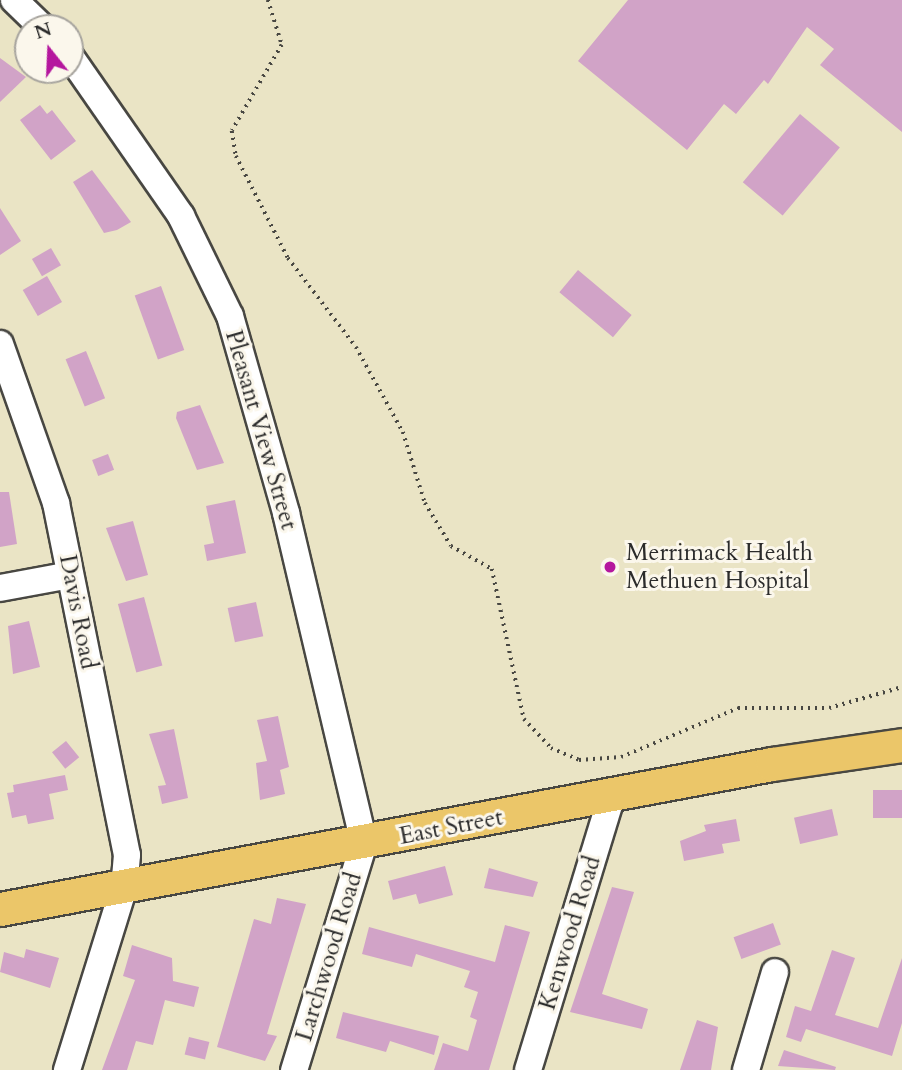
<!DOCTYPE html>
<html>
<head>
<meta charset="utf-8">
<style>
  body { margin:0 }
  #map { position:relative; width:902px; height:1070px; overflow:hidden; background:#eae4c5; font-family:Cardo,serif }
  div>[style] { position:absolute }
  .building>* { inset:0; background:#d1a3c7; transform-origin:0 0 }
  .path>* { height:3.5px; margin-top:-1.75px; transform-origin:0; background:repeating-linear-gradient(90deg,#484742 0 2px,transparent 0 7px) }
  .roads { filter:drop-shadow(2px 0 #484742) drop-shadow(-2px 0 #484742) drop-shadow(0 2px #484742) drop-shadow(0 -2px #484742) }
  .minor>* { height:26px; margin:-13px; padding:0 13px; transform-origin:13px; border-radius:13px; background:#fff }
  .major>* { height:33px; margin:-16.5px; padding:0 16.5px; transform-origin:16.5px; border-radius:16.5px; background:#ebc669 }
  .dots>* { width:19px; height:19px; translate:-50% -50%; box-sizing:border-box; border:4px solid #fbf7ec; border-radius:50% }
  span { translate:-50% -50%; white-space:nowrap; text-align:center; line-height:1.15; -webkit-text-stroke:6px #fbf7ec; paint-order:stroke }
  .street-label { font-size:24px; color:#2b2b2b }
  .poi-label { font-size:24px; color:#2b2b2b }
  .left { translate:0 -50%; text-align:left }
  .north { position:absolute; left:14px; top:14px; width:70px; height:70px; box-sizing:border-box; background:#fbf7ec; border:2px solid #a8a59f; border-radius:50%; rotate:342deg; font-size:19px; font-weight:700; line-height:28px; text-align:center; color:#2b2b2b }
  .north::after { content:''; display:block; margin:auto; width:24px; height:32px; background:#b5179e; clip-path:polygon(50% 0,100% 100%,50% 72%,0 100%) }
</style>
</head>
<body>
<div id="map">
  <div class="building">
    <i style="clip-path:polygon(628px 0,902px 0,902px 132px,820px 65px,834px 49px,807px 27px,768px 84px,764px 80px,736px 114px,724px 104px,687px 150px,578px 61px)"></i>
    <i style="clip-path:polygon(0 58px,26px 77px,0 102px)"></i>
    <i style="clip-path:polygon(40px 105px,47px 114px,52px 110px,76px 141px,51px 160px,20px 120px)"></i>
    <i style="left:800px;top:114px;width:52px;height:89px;rotate:40deg"></i>
    <i style="clip-path:polygon(92px 170px,131px 222px,117px 230px,104px 233px,73px 182px)"></i>
    <i style="clip-path:polygon(0 208px,21px 241px,0 255px)"></i>
    <i style="left:51px;top:248px;width:20px;height:22px;rotate:60deg"></i>
    <i style="left:578px;top:270px;width:70px;height:29px;rotate:40deg"></i>
    <i style="left:47px;top:276px;width:30px;height:28px;rotate:60deg"></i>
    <i style="left:161px;top:286px;width:68px;height:28px;rotate:70deg"></i>
    <i style="left:86px;top:351px;width:51px;height:22px;rotate:68deg"></i>
    <i style="clip-path:polygon(200px 405px,224px 463px,197px 470px,176px 418px,177px 412px)"></i>
    <i style="left:108px;top:454px;width:17px;height:17px;rotate:69deg"></i>
    <i style="clip-path:polygon(0 492px,9px 492px,17px 544px,0 547px)"></i>
    <i style="clip-path:polygon(235px 500px,246px 553px,207px 561px,204px 545px,214px 543px,206px 506px)"></i>
    <i style="clip-path:polygon(133px 521px,148px 575px,126px 581px,106px 528px)"></i>
    <i style="left:144px;top:597px;width:71px;height:27px;rotate:75deg"></i>
    <i style="left:256px;top:602px;width:35px;height:29px;rotate:78deg"></i>
    <i style="clip-path:polygon(29px 621px,40px 667px,13px 674px,8px 626px)"></i>
    <i style="clip-path:polygon(278px 716px,289px 767px,280px 770px,285px 794px,260px 800px,256px 763px,267px 761px,257px 720px)"></i>
    <i style="clip-path:polygon(174px 729px,188px 798px,162px 804px,158px 786px,166px 785px,149px 734px)"></i>
    <i style="left:66px;top:741px;width:21px;height:18px;rotate:51deg"></i>
    <i style="clip-path:polygon(65px 775px,68px 790px,49px 794px,54px 819px,28px 824px,26px 815px,12px 818px,7px 793px,14px 792px,13px 785px)"></i>
    <i style="left:902px;top:790px;width:28px;height:29px;rotate:90deg"></i>
    <i style="left:832px;top:809px;width:27px;height:39px;rotate:77deg"></i>
    <i style="clip-path:polygon(736px 819px,740px 841px,722px 844px,724px 853px,684px 861px,680px 841px,706px 831px,704px 825px)"></i>
    <i style="clip-path:polygon(445px 866px,453px 895px,419px 904px,416px 894px,393px 900px,388px 881px)"></i>
    <i style="clip-path:polygon(489px 868px,538px 882px,533px 897px,484px 888px)"></i>
    <i style="clip-path:polygon(612px 887px,634px 892px,602px 994px,648px 1009px,642px 1029px,570px 1012px)"></i>
    <i style="clip-path:polygon(277px 898px,306px 904px,267px 1034px,277px 1036px,265px 1061px,217px 1047px,254px 919px,271px 924px)"></i>
    <i style="left:773px;top:923px;width:23px;height:42px;rotate:70deg"></i>
    <i style="clip-path:polygon(505px 925px,530px 932px,489px 1070px,434px 1070px,443px 1043px,468px 1051px,477px 1020px,470px 1017px,478px 992px,464px 987px,470px 971px,416px 954px,412px 967px,362px 954px,369px 927px,495px 962px)"></i>
    <i style="clip-path:polygon(132px 945px,172px 958px,173px 981px,199px 987px,194px 1007px,165px 1000px,153px 1045px,136px 1041px,127px 1070px,102px 1070px,135px 980px,123px 976px)"></i>
    <i style="clip-path:polygon(26px 949px,59px 958px,50px 988px,0 972px,4px 952px,24px 958px)"></i>
    <i style="clip-path:polygon(832px 950px,855px 958px,835px 1015px,878px 1028px,902px 958px,902px 1023px,892px 1056px,806px 1029px,801px 1042px,786px 1037px,795px 1006px,811px 1011px)"></i>
    <i style="clip-path:polygon(343px 1012px,439px 1036px,434px 1055px,390px 1041px,386px 1052px,336px 1038px)"></i>
    <i style="clip-path:polygon(697px 1020px,718px 1027px,711px 1070px,680px 1070px)"></i>
    <i style="left:189px;top:1037px;width:21px;height:18px;rotate:14deg"></i>
    <i style="clip-path:polygon(784px 1050px,836px 1067px,835px 1070px,778px 1066px)"></i>
  </div>
  <div class="path">
    <i style="left:268px;top:0;width:47px;rotate:72.7deg"></i>
    <i style="left:282px;top:45px;width:99px;rotate:120.2deg"></i>
    <i style="left:232px;top:131px;width:25px;rotate:81deg"></i>
    <i style="left:236px;top:156px;width:114px;rotate:63deg"></i>
    <i style="left:288px;top:258px;width:112px;rotate:52.6deg"></i>
    <i style="left:356px;top:347px;width:97px;rotate:61.1deg"></i>
    <i style="left:403px;top:432px;width:74px;rotate:72.8deg"></i>
    <i style="left:425px;top:503px;width:50px;rotate:58.8deg"></i>
    <i style="left:451px;top:546px;width:47px;rotate:29.3deg"></i>
    <i style="left:492px;top:569px;width:153px;rotate:78deg"></i>
    <i style="left:524px;top:719px;width:40px;rotate:47deg"></i>
    <i style="left:551px;top:748px;width:30px;rotate:23deg"></i>
    <i style="left:579px;top:760px;width:42px;rotate:-4.1deg"></i>
    <i style="left:621px;top:757px;width:127px;rotate:-22.7deg"></i>
    <i style="left:738px;top:708px;width:91px"></i>
    <i style="left:829px;top:708px;width:76px;rotate:-16deg"></i>
  </div>
  <div class="roads">
    <div class="minor">
      <i style="left:14px;top:0;width:40px;rotate:44deg"></i>
      <i style="left:70px;top:56px;width:195px;rotate:55.2deg"></i>
      <i style="left:181px;top:216px;width:111px;rotate:63.9deg"></i>
      <i style="left:230px;top:316px;width:205px;rotate:74.1deg"></i>
      <i style="left:286px;top:513px;width:339px;rotate:76.7deg"></i>
      <i style="left:364px;top:843px;width:238px;rotate:107.1deg"></i>
      <i style="left:0;top:344px;width:169px;rotate:70.6deg"></i>
      <i style="left:56px;top:503px;width:359px;rotate:78.6deg"></i>
      <i style="left:127px;top:855px;width:32px;rotate:95deg"></i>
      <i style="left:124px;top:887px;width:192px;rotate:107.3deg"></i>
      <i style="left:0;top:588px;width:71px;rotate:-10.5deg"></i>
      <i style="left:528px;top:1070px;width:288px;rotate:-73deg"></i>
      <i style="left:746px;top:1070px;width:102px;rotate:-73.5deg"></i>
    </div>
    <div class="major">
      <i style="left:0;top:909px;width:785px;rotate:-10.64deg"></i>
      <i style="left:772px;top:764px;width:131px;rotate:-8.3deg"></i>
    </div>
  </div>
  <div class="dots">
    <i style="left:610px;top:567px;background:#b5179e"></i>
  </div>
  <div class="street-label">
    <span style="left:261px;top:430px;rotate:74deg">Pleasant View Street</span>
    <span style="left:78px;top:612px;rotate:79deg">Davis Road</span>
    <span style="left:451px;top:827px;rotate:-11deg">East Street</span>
    <span style="left:570px;top:933px;rotate:-73deg">Kenwood Road</span>
    <span style="left:329px;top:957px;rotate:-73deg">Larchwood Road</span>
  </div>
  <div class="poi-label">
    <span class="left" style="left:626px;top:567px">Merrimack Health<br>Methuen Hospital</span>
  </div>
  <div class="north">N</div>
</div>
</body>
</html>
